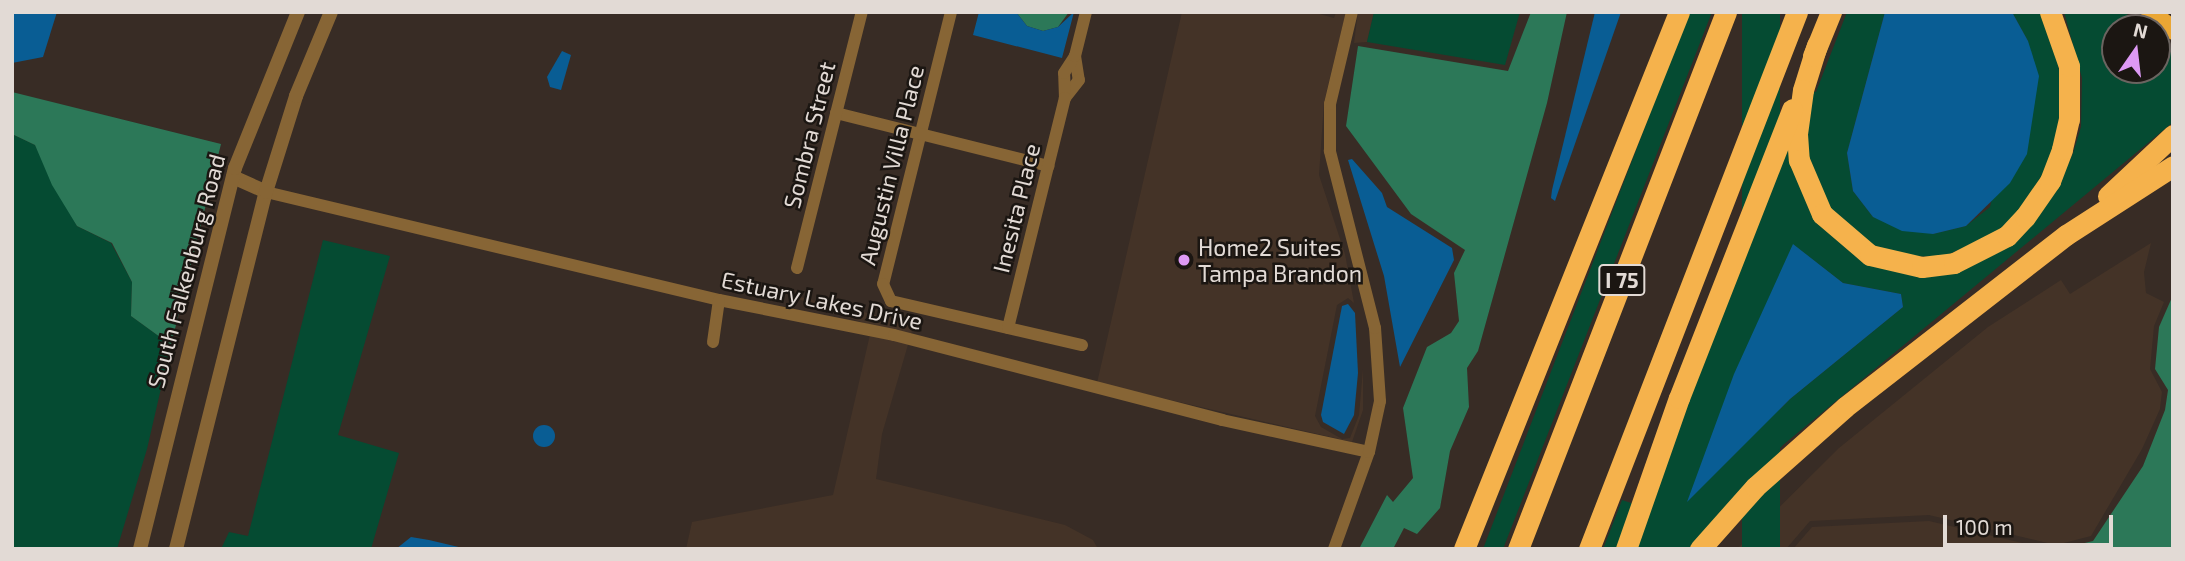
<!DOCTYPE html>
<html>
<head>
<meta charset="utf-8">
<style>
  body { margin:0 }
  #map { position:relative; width:2185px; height:561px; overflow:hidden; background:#382c25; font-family:"Exo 2",sans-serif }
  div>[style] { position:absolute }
  .built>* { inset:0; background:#443327 }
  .green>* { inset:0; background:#054b32; transform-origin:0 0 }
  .forest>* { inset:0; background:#2c7858 }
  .water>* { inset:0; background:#095d94 }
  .round { border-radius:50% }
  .minor>* { height:12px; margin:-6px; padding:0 6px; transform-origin:6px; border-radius:6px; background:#876535 }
  .tertiary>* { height:14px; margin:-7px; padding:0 7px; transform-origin:7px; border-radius:7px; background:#876535 }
  .trunk>* { height:19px; margin:-9.5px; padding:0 9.5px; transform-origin:9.5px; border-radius:9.5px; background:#eaa634 }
  .motorway>* { height:21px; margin:-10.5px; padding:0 10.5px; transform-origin:10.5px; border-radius:10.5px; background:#f5b24c }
  .dots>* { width:19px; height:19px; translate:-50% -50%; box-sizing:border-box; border:4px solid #1b1612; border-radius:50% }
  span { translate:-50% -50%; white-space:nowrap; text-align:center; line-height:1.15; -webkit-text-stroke:5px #1b1612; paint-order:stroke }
  .shield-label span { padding:2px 5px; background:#1b1612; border:2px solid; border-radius:5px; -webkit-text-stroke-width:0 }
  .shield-label { font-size:21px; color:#e2dad5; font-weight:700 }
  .street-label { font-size:23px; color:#e2dad5 }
  .poi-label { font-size:23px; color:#e2dad5 }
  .left { translate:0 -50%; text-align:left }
  .frame { position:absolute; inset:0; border:14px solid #e2dad5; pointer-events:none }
  .north { position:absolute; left:2101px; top:14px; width:70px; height:70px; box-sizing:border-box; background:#1b1612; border:2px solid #6b6460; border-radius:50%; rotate:14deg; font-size:19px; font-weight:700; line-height:28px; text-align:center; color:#e2dad5 }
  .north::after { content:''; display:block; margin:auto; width:24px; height:32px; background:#dd99f4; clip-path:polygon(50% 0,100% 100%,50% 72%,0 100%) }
  .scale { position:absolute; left:1943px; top:515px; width:170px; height:32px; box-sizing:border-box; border:4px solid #e2dad5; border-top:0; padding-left:9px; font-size:21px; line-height:24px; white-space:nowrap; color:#e2dad5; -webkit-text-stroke:5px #1b1612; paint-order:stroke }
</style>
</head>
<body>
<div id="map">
  <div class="built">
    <i style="clip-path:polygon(1182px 12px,1312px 12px,1334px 18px,1336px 12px,1346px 12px,1324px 102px,1319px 175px,1345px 254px,1354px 303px,1348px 298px,1337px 305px,1315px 416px,1321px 427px,1342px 439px,1350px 438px,1359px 415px,1363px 369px,1363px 410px,1352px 442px,1097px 383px)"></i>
    <i style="clip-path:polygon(1358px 12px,1374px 12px,1367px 42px,1354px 43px)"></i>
    <i style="clip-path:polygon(2151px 243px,2144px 272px,2146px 293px,2164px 302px,2154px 326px,2150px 369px,2162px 392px,2160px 409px,2142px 449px,2091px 536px,2056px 545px,1929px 515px,1810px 521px,1786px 549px,1737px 549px,1839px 448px,1988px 327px,2061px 280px,2070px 294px)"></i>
    <i style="clip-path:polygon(779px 292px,914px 324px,882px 434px,876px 479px,1065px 525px,1093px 540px,1098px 549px,686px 549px,692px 522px,833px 495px,872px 326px)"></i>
    <i style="clip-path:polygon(1929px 521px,2048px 549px,1793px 549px,1812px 527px)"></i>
  </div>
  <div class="green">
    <i style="clip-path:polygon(1374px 12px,1520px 12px,1505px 65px,1367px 42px)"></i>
    <i style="clip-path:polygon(1689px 12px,1712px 12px,1503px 549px,1483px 549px)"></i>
    <i style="left:1742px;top:12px;width:38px;height:576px"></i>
    <i style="clip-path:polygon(1847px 12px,1885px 12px,1847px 153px,1853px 191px,1873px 217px,1933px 234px,1966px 226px,1990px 207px,2028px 41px,2012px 12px,2043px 12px,2053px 35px,2063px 94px,2052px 161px,2006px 228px,1943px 257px,1905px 256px,1867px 243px,1826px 208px,1804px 152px,1810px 91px,1816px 92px)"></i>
    <i style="clip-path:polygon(evenodd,2064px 12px,2124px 12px,2145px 28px,2115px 28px,2115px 70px,2157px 70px,2157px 38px,2173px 50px,2172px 123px,1783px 445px,1688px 549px,1634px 549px,1785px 142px,1834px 237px,1956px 268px,2061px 179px,2073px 153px,2081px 127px,2082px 78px,2064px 12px,1794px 245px,1843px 283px,1901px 294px,1903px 307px,1790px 399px,1688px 500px,1794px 245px)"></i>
    <i style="clip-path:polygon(12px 134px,35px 145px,77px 226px,111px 243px,132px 282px,131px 316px,171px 345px,147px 449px,117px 549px,12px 549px)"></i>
    <i style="clip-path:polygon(323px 240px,390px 256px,338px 435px,399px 453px,371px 549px,221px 549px,229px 532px,248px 536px)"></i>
    <i style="clip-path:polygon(1622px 500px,1634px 504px,1618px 549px,1603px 549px)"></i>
  </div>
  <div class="forest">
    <i style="clip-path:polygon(1016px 12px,1069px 12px,1058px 27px,1043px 31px,1027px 26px)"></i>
    <i style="clip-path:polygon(1531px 12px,1567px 12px,1547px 103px,1478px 351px,1467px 368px,1469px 407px,1450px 451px,1440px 508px,1417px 534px,1404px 528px,1393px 549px,1359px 549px,1387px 495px,1393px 502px,1413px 478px,1403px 408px,1427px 347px,1451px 333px,1459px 321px,1454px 273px,1465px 250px,1411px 214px,1346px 126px,1358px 46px,1508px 71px)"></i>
    <i style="clip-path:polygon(12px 92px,221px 144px,171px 345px,131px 316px,132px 282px,112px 243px,77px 226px,52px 185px,35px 145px,12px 134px)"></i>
    <i style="clip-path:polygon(2173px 295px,2173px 549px,2060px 549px,2093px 541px,2143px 466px,2165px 410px,2168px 390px,2155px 369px,2159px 327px)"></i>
  </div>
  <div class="water">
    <i style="clip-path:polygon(12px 12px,57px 12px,43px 57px,12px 63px)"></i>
    <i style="clip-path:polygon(979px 12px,1016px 12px,1027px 26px,1043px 31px,1058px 27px,1074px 12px,1062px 58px,973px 35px)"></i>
    <i style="clip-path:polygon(1595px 12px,1621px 12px,1555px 201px,1551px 198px,1552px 190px)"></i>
    <i style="clip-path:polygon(1885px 12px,2012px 12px,2028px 41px,2039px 76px,2027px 154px,2010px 183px,1966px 226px,1933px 234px,1902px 231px,1873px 217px,1853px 191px,1847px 153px)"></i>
    <i style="clip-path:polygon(562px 51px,571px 55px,561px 90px,550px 87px,547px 77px)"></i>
    <i style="clip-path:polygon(1352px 159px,1382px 193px,1387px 207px,1452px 248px,1454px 260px,1400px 367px,1384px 276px,1348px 160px)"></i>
    <i style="clip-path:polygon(1793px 244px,1843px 283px,1901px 294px,1903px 307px,1790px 399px,1687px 502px,1734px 374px)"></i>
    <i style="clip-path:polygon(1348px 304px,1355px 313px,1358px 373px,1354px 415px,1344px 434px,1323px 422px,1321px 415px,1342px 306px)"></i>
    <i class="round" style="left:533px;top:425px;width:22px;height:22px"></i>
    <i style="clip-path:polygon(411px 537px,429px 540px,467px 549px,396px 549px)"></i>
  </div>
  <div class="minor">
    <i style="left:951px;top:12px;width:280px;rotate:104deg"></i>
    <i style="left:883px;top:284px;width:19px;rotate:65deg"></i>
    <i style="left:891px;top:301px;width:196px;rotate:13deg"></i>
    <i style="left:1075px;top:56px;width:24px;rotate:81deg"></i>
    <i style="left:1079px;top:80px;width:23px;rotate:128deg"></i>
    <i style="left:1065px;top:98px;width:25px;rotate:-92deg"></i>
    <i style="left:1064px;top:73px;width:20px;rotate:-57deg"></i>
    <i style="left:1075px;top:56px;width:45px;rotate:-76deg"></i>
    <i style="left:836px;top:113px;width:219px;rotate:14deg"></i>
    <i style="left:266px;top:192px;width:466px;rotate:13.4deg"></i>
    <i style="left:719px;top:300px;width:178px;rotate:11.3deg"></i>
    <i style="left:894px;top:335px;width:339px;rotate:14.5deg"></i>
    <i style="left:1222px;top:420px;width:150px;rotate:12.3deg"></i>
    <i style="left:797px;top:268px;width:264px;rotate:-75.8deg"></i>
    <i style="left:1008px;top:328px;width:237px;rotate:-76.1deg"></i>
    <i style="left:713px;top:342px;width:42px;rotate:-81.9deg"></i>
    <i style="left:1334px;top:549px;width:103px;rotate:-70.2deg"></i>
    <i style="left:1369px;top:452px;width:52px;rotate:-77.8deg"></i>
    <i style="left:1380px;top:401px;width:73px;rotate:-93.9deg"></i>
    <i style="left:1375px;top:328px;width:183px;rotate:-104.3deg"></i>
    <i style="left:1330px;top:151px;width:47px;rotate:-90deg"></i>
    <i style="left:1330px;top:104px;width:95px;rotate:-76.6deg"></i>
  </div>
  <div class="tertiary">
    <i style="left:233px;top:177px;width:36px;rotate:24deg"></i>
    <i style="left:140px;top:549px;width:393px;rotate:-76deg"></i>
    <i style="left:235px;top:168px;width:168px;rotate:-68deg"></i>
    <i style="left:176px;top:549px;width:368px;rotate:-75.9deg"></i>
    <i style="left:266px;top:192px;width:101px;rotate:-72.6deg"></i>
    <i style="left:296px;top:96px;width:91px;rotate:-67.4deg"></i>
  </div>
  <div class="trunk">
    <i style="left:2150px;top:12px;width:29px;rotate:38deg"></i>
  </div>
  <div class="motorway">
    <i style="left:1817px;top:45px;width:47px;rotate:107.3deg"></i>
    <i style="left:1803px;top:90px;width:44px;rotate:97.8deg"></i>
    <i style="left:1797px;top:134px;width:26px;rotate:86deg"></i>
    <i style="left:1799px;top:160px;width:59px;rotate:66.9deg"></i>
    <i style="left:1822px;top:214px;width:63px;rotate:40.5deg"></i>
    <i style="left:1870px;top:255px;width:53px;rotate:13deg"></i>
    <i style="left:1922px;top:267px;width:32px;rotate:-7deg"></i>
    <i style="left:1954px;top:263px;width:59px;rotate:-27deg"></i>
    <i style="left:2007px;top:236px;width:26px;rotate:-47deg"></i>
    <i style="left:2025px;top:217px;width:44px;rotate:-55.2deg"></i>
    <i style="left:2050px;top:181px;width:34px;rotate:-69deg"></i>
    <i style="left:2062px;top:149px;width:31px;rotate:-77deg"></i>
    <i style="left:2069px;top:119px;width:53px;rotate:-90deg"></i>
    <i style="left:2069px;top:66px;width:57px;rotate:-109.4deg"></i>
    <i style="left:1813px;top:56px;width:48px;rotate:-67.8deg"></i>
    <i style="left:2108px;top:196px;width:89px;rotate:-43.2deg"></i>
    <i style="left:1464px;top:549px;width:578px;rotate:-68.18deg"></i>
    <i style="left:1518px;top:549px;width:576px;rotate:-68.83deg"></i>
    <i style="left:1589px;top:549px;width:576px;rotate:-68.83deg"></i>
    <i style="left:1626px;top:549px;width:160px;rotate:-70.7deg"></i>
    <i style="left:1679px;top:398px;width:310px;rotate:-68.6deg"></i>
    <i style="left:1700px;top:549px;width:83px;rotate:-48.4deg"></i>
    <i style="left:1755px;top:487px;width:120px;rotate:-41.6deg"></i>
    <i style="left:1845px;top:407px;width:280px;rotate:-37.9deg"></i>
    <i style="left:2066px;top:235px;width:127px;rotate:-32.8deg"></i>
  </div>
  <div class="dots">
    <i style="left:1184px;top:260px;background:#dd99f4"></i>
  </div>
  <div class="shield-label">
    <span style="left:1622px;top:280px">I 75</span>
  </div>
  <div class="street-label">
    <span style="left:809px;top:135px;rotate:-76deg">Sombra Street</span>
    <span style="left:891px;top:165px;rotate:-76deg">Augustin Villa Place</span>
    <span style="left:1016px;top:208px;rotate:-76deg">Inesita Place</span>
    <span style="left:186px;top:271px;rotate:-75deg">South Falkenburg Road</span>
    <span style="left:822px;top:300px;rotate:12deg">Estuary Lakes Drive</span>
  </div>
  <div class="poi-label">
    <span class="left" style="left:1198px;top:260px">Home2 Suites<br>Tampa Brandon</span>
  </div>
  <div class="frame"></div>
  <div class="north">N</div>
  <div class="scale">100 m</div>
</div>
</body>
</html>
